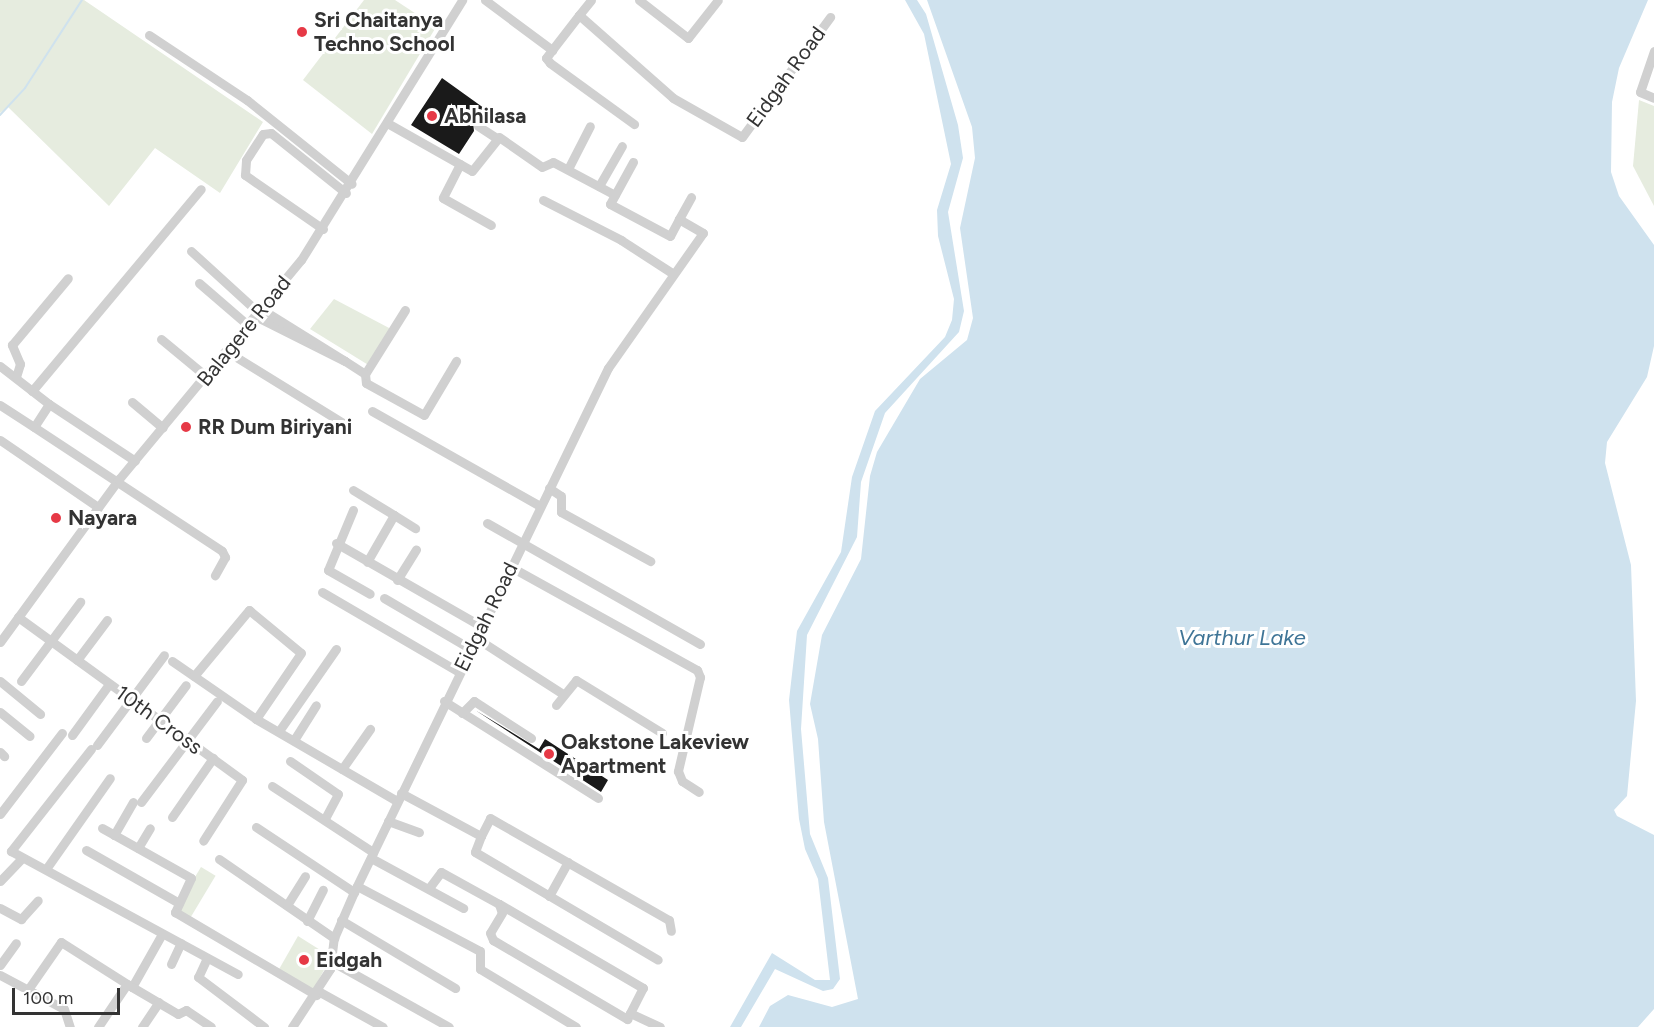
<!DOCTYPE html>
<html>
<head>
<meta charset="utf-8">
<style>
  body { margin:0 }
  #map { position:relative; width:1654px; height:1027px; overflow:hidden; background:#fff; font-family:Figtree,sans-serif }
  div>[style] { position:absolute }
  .green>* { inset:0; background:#e6ecdf; transform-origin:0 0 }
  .water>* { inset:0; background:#cfe2ee }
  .stream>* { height:2px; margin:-1px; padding:0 1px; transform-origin:1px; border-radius:1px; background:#cfe2ee }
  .building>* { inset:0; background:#1a1a1a }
  .minor>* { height:9px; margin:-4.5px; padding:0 4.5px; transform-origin:4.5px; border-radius:4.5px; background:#d0d0d0 }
  .dots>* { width:16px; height:16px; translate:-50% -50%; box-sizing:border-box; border:3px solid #fff; border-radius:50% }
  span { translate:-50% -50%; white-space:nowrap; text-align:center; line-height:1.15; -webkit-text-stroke:6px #fff; paint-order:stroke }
  .poi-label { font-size:21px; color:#333; font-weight:700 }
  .left { translate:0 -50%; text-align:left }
  .street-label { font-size:21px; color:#333 }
  .water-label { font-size:22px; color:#3f7597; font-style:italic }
  .scale { position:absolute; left:12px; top:988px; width:108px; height:27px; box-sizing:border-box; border:3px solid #333; border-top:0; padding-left:8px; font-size:18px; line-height:21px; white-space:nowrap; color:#333; -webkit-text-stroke:4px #fff; paint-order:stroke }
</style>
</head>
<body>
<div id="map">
  <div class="green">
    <i style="clip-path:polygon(0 0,84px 0,263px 122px,220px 193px,155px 148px,109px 206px,8px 107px,0 113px)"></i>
    <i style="clip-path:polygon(364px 0,395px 0,436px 27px,372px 134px,303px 80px)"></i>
    <i style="clip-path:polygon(1639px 100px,1654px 106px,1654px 206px,1633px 166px)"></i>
    <i style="clip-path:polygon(334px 299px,391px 329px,370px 366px,310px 329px)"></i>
    <i style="left:201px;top:867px;width:17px;height:51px;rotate:31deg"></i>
    <i style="clip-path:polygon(298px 936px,325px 953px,324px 970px,312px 992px,278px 971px)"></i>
  </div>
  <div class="water">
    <i style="clip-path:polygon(905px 0,917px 0,926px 14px,958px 125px,963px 158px,948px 212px,964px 311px,959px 332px,885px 413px,861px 482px,857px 537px,807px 635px,801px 729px,810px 834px,828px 878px,840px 979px,833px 989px,823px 991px,775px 969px,741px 1027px,730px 1027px,772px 953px,815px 980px,830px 980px,818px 879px,805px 849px,799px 819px,789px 700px,797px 631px,841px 552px,852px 477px,875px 411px,945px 337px,952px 320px,954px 299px,938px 236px,937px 210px,951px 164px,924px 34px)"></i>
    <i style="clip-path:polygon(927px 0,1648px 0,1619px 68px,1612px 102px,1611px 172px,1619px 196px,1654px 245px,1654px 346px,1647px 377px,1607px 442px,1605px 463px,1631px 565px,1636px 701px,1627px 796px,1614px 810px,1617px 816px,1654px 835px,1654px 1009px,1638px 1027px,759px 1027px,770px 1006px,788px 995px,832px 1007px,858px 999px,824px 822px,818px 739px,810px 704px,822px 635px,861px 559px,870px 476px,877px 452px,920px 379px,967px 340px,973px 318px,960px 228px,975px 158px,972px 127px)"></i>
  </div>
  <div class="stream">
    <i style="left:0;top:115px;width:37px;rotate:-47deg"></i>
    <i style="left:25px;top:88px;width:105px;rotate:-57.1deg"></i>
  </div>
  <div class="building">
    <i style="clip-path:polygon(442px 78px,488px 111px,482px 120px,473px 122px,474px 131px,459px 154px,411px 125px)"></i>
    <i style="clip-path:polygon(475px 710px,539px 749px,545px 739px,608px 780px,601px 792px)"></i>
  </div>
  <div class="minor">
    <i style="left:485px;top:0;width:84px;rotate:36.7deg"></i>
    <i style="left:552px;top:50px;width:10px;rotate:127deg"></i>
    <i style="left:546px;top:58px;width:6px;rotate:51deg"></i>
    <i style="left:550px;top:63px;width:104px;rotate:36deg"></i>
    <i style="left:639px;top:0;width:62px;rotate:37.8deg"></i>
    <i style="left:688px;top:38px;width:48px;rotate:-51.7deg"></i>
    <i style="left:579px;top:15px;width:19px;rotate:-51deg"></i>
    <i style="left:149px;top:35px;width:118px;rotate:33.6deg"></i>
    <i style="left:247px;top:100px;width:134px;rotate:38.7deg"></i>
    <i style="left:552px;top:50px;width:44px;rotate:-52.4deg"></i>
    <i style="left:579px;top:15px;width:125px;rotate:41.4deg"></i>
    <i style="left:673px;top:98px;width:79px;rotate:29.5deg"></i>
    <i style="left:742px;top:137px;width:149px;rotate:-53.7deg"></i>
    <i style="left:1654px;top:51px;width:43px;rotate:108.9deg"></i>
    <i style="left:1640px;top:92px;width:15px;rotate:23deg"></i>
    <i style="left:389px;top:124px;width:95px;rotate:29.5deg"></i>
    <i style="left:472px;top:171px;width:43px;rotate:-51.5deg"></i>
    <i style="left:499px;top:137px;width:52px;rotate:34.9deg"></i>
    <i style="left:542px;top:167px;width:12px;rotate:-24deg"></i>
    <i style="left:553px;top:162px;width:70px;rotate:28deg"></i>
    <i style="left:478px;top:126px;width:20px;rotate:33deg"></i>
    <i style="left:460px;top:164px;width:38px;rotate:117deg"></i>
    <i style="left:443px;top:198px;width:55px;rotate:29.4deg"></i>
    <i style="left:568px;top:169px;width:48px;rotate:-62.9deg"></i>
    <i style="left:599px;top:186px;width:46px;rotate:-60.1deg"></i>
    <i style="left:543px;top:200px;width:88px;rotate:27.1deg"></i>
    <i style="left:621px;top:240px;width:61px;rotate:32.9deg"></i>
    <i style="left:679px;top:219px;width:25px;rotate:-61deg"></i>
    <i style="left:323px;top:229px;width:95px;rotate:-145.3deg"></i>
    <i style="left:245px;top:175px;width:15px;rotate:-86deg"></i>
    <i style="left:246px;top:160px;width:31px;rotate:-57deg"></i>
    <i style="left:263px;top:134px;width:8px;rotate:-7deg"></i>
    <i style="left:271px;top:133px;width:96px;rotate:38.7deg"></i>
    <i style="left:191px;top:251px;width:93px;rotate:42.4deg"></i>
    <i style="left:199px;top:283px;width:66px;rotate:40.7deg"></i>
    <i style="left:405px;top:310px;width:75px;rotate:122deg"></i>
    <i style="left:365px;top:374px;width:9px;rotate:84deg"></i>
    <i style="left:366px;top:383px;width:66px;rotate:28.9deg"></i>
    <i style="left:424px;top:415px;width:63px;rotate:-59.3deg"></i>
    <i style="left:257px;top:317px;width:98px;rotate:26.6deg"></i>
    <i style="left:345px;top:361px;width:97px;rotate:-148.1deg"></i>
    <i style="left:161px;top:339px;width:60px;rotate:39.6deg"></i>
    <i style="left:228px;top:352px;width:141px;rotate:31.7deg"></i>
    <i style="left:345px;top:361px;width:24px;rotate:33deg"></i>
    <i style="left:0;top:366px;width:62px;rotate:37.8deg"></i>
    <i style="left:49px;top:404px;width:27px;rotate:123deg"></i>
    <i style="left:34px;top:427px;width:225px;rotate:33.4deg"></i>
    <i style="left:222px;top:551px;width:7px;rotate:63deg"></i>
    <i style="left:225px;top:557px;width:21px;rotate:119deg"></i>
    <i style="left:16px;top:377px;width:14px;rotate:-73deg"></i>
    <i style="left:20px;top:364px;width:21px;rotate:-113deg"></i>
    <i style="left:12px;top:345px;width:87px;rotate:-50.1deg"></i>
    <i style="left:32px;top:391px;width:263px;rotate:-50.1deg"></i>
    <i style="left:132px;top:402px;width:40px;rotate:40deg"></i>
    <i style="left:49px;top:404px;width:103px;rotate:33.5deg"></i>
    <i style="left:0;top:405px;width:40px;rotate:32.9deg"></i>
    <i style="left:372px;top:411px;width:193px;rotate:29.5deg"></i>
    <i style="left:0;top:440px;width:119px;rotate:34.4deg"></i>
    <i style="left:549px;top:488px;width:14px;rotate:34deg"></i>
    <i style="left:561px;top:496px;width:16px;rotate:90deg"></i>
    <i style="left:561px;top:512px;width:102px;rotate:28.8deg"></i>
    <i style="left:353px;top:490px;width:48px;rotate:31.4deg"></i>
    <i style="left:394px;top:515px;width:54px;rotate:119.9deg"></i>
    <i style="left:353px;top:510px;width:65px;rotate:112.6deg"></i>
    <i style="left:328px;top:570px;width:48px;rotate:29.7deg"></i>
    <i style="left:394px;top:515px;width:25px;rotate:32deg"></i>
    <i style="left:487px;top:523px;width:245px;rotate:29.6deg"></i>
    <i style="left:336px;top:543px;width:167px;rotate:29.8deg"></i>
    <i style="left:511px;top:567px;width:213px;rotate:29deg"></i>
    <i style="left:697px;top:670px;width:8px;rotate:67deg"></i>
    <i style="left:700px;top:677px;width:97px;rotate:103.2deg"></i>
    <i style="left:678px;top:771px;width:11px;rotate:68deg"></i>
    <i style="left:682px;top:781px;width:20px;rotate:33deg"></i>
    <i style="left:397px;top:580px;width:36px;rotate:-58deg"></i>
    <i style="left:322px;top:592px;width:159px;rotate:30.3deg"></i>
    <i style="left:384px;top:598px;width:101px;rotate:30.4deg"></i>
    <i style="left:18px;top:617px;width:277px;rotate:36deg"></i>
    <i style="left:242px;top:780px;width:72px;rotate:122.6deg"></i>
    <i style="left:476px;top:638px;width:103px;rotate:32.8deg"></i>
    <i style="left:0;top:642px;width:202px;rotate:-53.9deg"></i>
    <i style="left:119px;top:479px;width:285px;rotate:-50.3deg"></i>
    <i style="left:301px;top:260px;width:306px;rotate:-58.2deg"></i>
    <i style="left:77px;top:660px;width:50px;rotate:-53.1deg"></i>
    <i style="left:172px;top:661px;width:102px;rotate:34.6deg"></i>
    <i style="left:256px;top:719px;width:163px;rotate:30.2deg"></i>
    <i style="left:194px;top:676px;width:86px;rotate:-50.2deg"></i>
    <i style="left:249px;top:610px;width:67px;rotate:39.6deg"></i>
    <i style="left:301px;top:653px;width:80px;rotate:124.3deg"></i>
    <i style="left:0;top:681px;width:52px;rotate:39.5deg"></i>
    <i style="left:21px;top:681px;width:99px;rotate:-53.2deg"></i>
    <i style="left:444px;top:701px;width:182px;rotate:32.2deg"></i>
    <i style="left:556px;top:705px;width:32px;rotate:-51deg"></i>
    <i style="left:576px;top:680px;width:101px;rotate:31.6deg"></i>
    <i style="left:0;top:712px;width:38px;rotate:39deg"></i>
    <i style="left:462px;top:713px;width:17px;rotate:-45deg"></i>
    <i style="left:474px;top:701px;width:68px;rotate:33deg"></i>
    <i style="left:279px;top:731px;width:100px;rotate:-55.2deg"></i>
    <i style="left:72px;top:735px;width:63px;rotate:-54deg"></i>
    <i style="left:146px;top:738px;width:66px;rotate:-53deg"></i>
    <i style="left:294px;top:740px;width:41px;rotate:-57.8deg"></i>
    <i style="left:97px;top:745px;width:112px;rotate:-53.3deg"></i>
    <i style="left:91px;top:749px;width:130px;rotate:128.1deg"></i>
    <i style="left:11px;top:851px;width:258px;rotate:28.5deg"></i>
    <i style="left:0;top:752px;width:6px;rotate:45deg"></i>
    <i style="left:290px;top:761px;width:58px;rotate:34.5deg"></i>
    <i style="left:338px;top:794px;width:27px;rotate:118deg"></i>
    <i style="left:342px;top:769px;width:49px;rotate:-55deg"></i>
    <i style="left:272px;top:786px;width:121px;rotate:33.2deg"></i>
    <i style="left:401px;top:793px;width:91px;rotate:28.3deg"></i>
    <i style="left:481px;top:836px;width:17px;rotate:111deg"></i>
    <i style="left:475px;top:852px;width:212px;rotate:30.5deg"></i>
    <i style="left:141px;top:802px;width:126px;rotate:-53deg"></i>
    <i style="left:0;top:814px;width:102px;rotate:-52.6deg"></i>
    <i style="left:172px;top:817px;width:72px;rotate:-55.2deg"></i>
    <i style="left:388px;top:821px;width:33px;rotate:20deg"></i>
    <i style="left:256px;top:827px;width:118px;rotate:33.6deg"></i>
    <i style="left:102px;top:828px;width:102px;rotate:29.3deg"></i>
    <i style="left:191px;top:878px;width:38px;rotate:115deg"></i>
    <i style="left:175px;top:912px;width:164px;rotate:30.5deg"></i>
    <i style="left:114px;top:835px;width:38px;rotate:-60deg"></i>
    <i style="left:481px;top:836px;width:20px;rotate:-63deg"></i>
    <i style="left:490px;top:818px;width:206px;rotate:29.7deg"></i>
    <i style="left:669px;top:920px;width:11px;rotate:80deg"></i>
    <i style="left:138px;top:848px;width:23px;rotate:-59deg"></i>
    <i style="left:86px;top:850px;width:107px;rotate:29.7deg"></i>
    <i style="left:371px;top:858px;width:105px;rotate:28.5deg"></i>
    <i style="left:219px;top:859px;width:140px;rotate:34.5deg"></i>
    <i style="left:46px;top:869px;width:111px;rotate:-54.9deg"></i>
    <i style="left:0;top:881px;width:32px;rotate:-46deg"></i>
    <i style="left:357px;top:886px;width:139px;rotate:27.9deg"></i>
    <i style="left:480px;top:951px;width:18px;rotate:90deg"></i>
    <i style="left:480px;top:969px;width:112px;rotate:31.1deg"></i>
    <i style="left:429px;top:888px;width:20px;rotate:-53deg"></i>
    <i style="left:441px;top:872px;width:66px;rotate:28.9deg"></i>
    <i style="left:499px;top:904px;width:9px;rotate:72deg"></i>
    <i style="left:502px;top:913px;width:23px;rotate:121deg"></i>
    <i style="left:490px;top:933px;width:8px;rotate:67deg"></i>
    <i style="left:493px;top:940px;width:156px;rotate:30.5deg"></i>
    <i style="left:627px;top:1019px;width:35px;rotate:-63deg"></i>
    <i style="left:643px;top:988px;width:167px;rotate:-149.7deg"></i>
    <i style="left:549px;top:896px;width:39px;rotate:-61deg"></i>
    <i style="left:287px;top:905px;width:34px;rotate:-58deg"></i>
    <i style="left:0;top:908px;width:24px;rotate:28deg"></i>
    <i style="left:21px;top:919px;width:25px;rotate:-48deg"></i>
    <i style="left:341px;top:920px;width:133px;rotate:30.8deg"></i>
    <i style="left:307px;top:921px;width:35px;rotate:-63deg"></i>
    <i style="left:207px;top:958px;width:21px;rotate:115deg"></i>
    <i style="left:198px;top:977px;width:83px;rotate:37.1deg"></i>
    <i style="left:331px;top:961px;width:135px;rotate:29.2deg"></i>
    <i style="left:171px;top:964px;width:23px;rotate:-65deg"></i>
    <i style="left:0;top:965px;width:27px;rotate:-54deg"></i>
    <i style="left:0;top:975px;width:72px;rotate:28deg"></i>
    <i style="left:64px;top:1009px;width:19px;rotate:72deg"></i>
    <i style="left:132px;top:987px;width:61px;rotate:-60.5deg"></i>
    <i style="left:29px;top:988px;width:56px;rotate:-55.2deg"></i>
    <i style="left:61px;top:942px;width:84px;rotate:32.4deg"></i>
    <i style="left:132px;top:987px;width:53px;rotate:30.4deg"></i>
    <i style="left:178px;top:1014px;width:9px;rotate:-27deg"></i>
    <i style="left:186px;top:1010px;width:30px;rotate:34deg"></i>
    <i style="left:318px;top:991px;width:74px;rotate:29deg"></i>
    <i style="left:630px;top:1013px;width:33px;rotate:25deg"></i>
    <i style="left:98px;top:1027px;width:52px;rotate:-56deg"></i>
    <i style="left:142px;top:1027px;width:30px;rotate:-56deg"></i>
    <i style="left:292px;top:1027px;width:69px;rotate:-56.8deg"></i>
    <i style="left:330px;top:969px;width:31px;rotate:-83deg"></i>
    <i style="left:334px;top:938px;width:50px;rotate:-66.5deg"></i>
    <i style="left:354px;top:892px;width:582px;rotate:-64.14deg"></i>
    <i style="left:608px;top:368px;width:165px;rotate:-54.9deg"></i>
    <i style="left:703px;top:233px;width:28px;rotate:-150deg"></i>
    <i style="left:679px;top:219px;width:19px;rotate:118deg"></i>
    <i style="left:670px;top:236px;width:68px;rotate:-151.9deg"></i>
    <i style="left:610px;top:204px;width:48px;rotate:-61.3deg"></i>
  </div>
  <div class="dots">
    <i style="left:302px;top:32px;background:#e63946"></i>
    <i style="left:432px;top:116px;background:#e63946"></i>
    <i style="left:186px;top:427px;background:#e63946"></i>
    <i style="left:56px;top:518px;background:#e63946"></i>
    <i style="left:549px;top:754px;background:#e63946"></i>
    <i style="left:304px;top:960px;background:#e63946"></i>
  </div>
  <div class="poi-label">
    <span class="left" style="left:314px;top:32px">Sri Chaitanya<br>Techno School</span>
    <span class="left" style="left:444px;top:116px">Abhilasa</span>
    <span class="left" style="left:198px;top:427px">RR Dum Biriyani</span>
    <span class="left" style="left:68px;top:518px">Nayara</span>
    <span class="left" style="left:561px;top:754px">Oakstone Lakeview<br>Apartment</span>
    <span class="left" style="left:316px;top:960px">Eidgah</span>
  </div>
  <div class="street-label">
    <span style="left:786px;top:77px;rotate:-54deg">Eidgah Road</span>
    <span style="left:244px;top:331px;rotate:-51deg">Balagere Road</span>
    <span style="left:486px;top:617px;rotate:-64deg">Eidgah Road</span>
    <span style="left:159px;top:720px;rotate:36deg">10th Cross</span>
  </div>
  <div class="water-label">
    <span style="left:1242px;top:638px">Varthur Lake</span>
  </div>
  <div class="scale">100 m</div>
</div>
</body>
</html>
